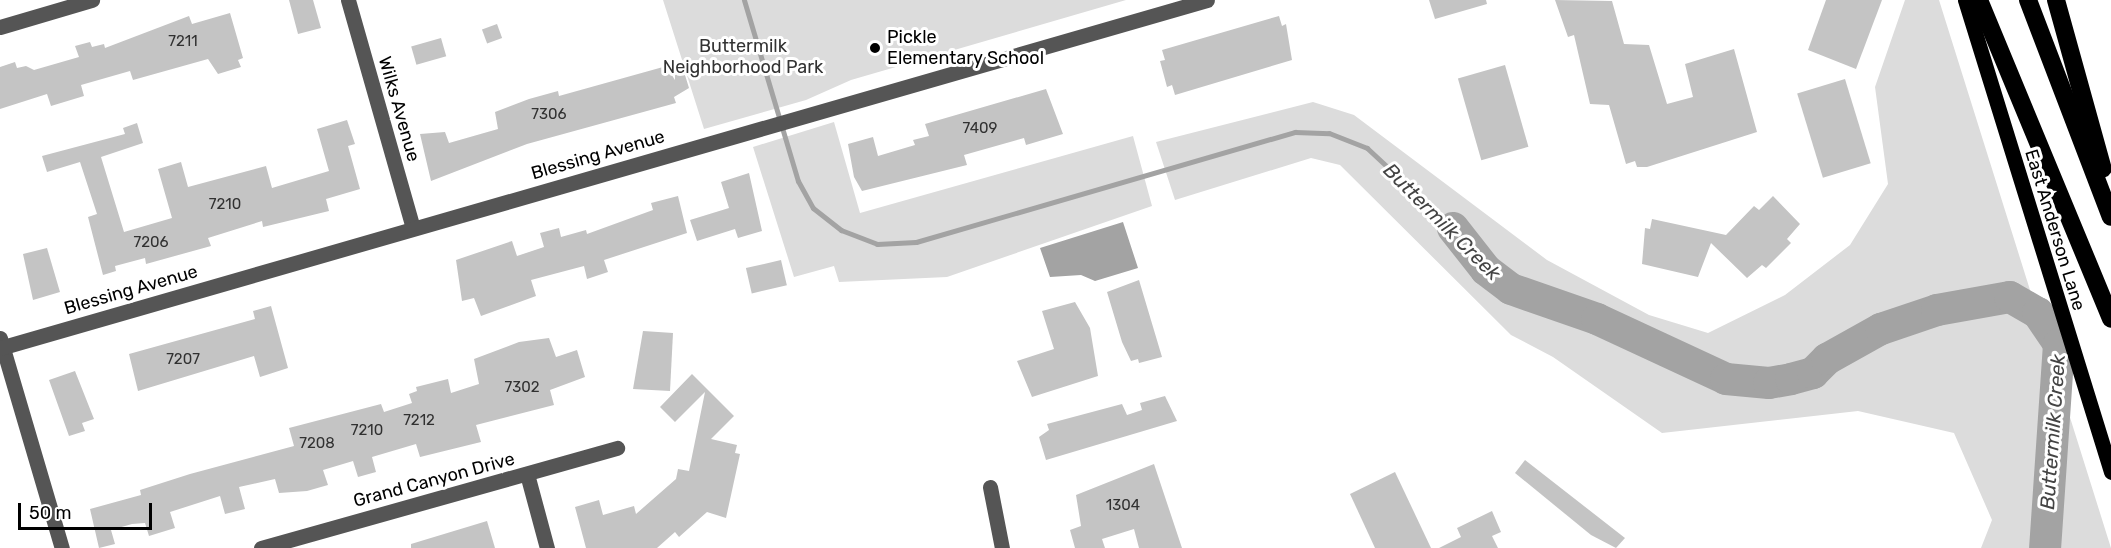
<!DOCTYPE html>
<html>
<head>
<meta charset="utf-8">
<style>
  body { margin:0 }
  #map { position:relative; width:2111px; height:548px; overflow:hidden; background:#fff; font-family:Rubik,sans-serif }
  div>[style] { position:absolute }
  .green>* { inset:0; background:#dcdcdc }
  .water>* { inset:0; background:#a3a3a3 }
  .stream>* { height:5px; margin:-2.5px; padding:0 2.5px; transform-origin:2.5px; border-radius:2.5px; background:#a3a3a3 }
  .river>* { height:32px; margin:-16px; padding:0 16px; transform-origin:16px; border-radius:16px; background:#a3a3a3 }
  .building>* { inset:0; background:#c4c4c4; transform-origin:0 0 }
  .minor>* { height:15px; margin:-7.5px; padding:0 7.5px; transform-origin:7.5px; border-radius:7.5px; background:#555 }
  .major>* { height:15px; margin:-7.5px; padding:0 7.5px; transform-origin:7.5px; border-radius:7.5px; background:#000 }
  .highway>* { height:18px; margin:-9px; padding:0 9px; transform-origin:9px; border-radius:9px; background:#000 }
  .dots>* { width:16px; height:16px; translate:-50% -50%; box-sizing:border-box; border:3px solid #fff; border-radius:50% }
  span { translate:-50% -50%; white-space:nowrap; text-align:center; line-height:1.15; -webkit-text-stroke:6px #fff; paint-order:stroke }
  .number-label { font-size:15px; color:#313131 }
  .number-label span { -webkit-text-stroke-width:0 }
  .poi-label { font-size:18px; color:#000 }
  .left { translate:0 -50%; text-align:left }
  .park-label { font-size:18px; color:#333 }
  .street-label { font-size:18px; color:#000 }
  .water-label { font-size:20px; color:#444; font-style:italic }
  .scale { position:absolute; left:18px; top:503px; width:134px; height:27px; box-sizing:border-box; border:3px solid #000; border-top:0; padding-left:8px; font-size:18px; line-height:21px; white-space:nowrap; color:#000; -webkit-text-stroke:4px #fff; paint-order:stroke }
</style>
</head>
<body>
<div id="map">
  <div class="green">
    <i style="clip-path:polygon(663px 0,1126px 0,851px 80px,806px 100px,704px 129px)"></i>
    <i style="clip-path:polygon(1905px 0,1939px 0,2111px 548px,1981px 548px,1992px 520px,1954px 433px,1858px 411px,1662px 433px,1553px 357px,1511px 335px,1340px 165px,1311px 158px,1175px 200px,1156px 142px,1313px 102px,1354px 115px,1547px 260px,1649px 315px,1708px 333px,1785px 295px,1850px 245px,1888px 184px,1875px 87px)"></i>
    <i style="clip-path:polygon(834px 122px,860px 213px,1133px 136px,1152px 206px,947px 277px,839px 282px,834px 266px,794px 277px,753px 147px)"></i>
  </div>
  <div class="water">
    <i style="clip-path:polygon(1123px 222px,1138px 268px,1095px 281px,1081px 275px,1050px 277px,1040px 248px)"></i>
  </div>
  <div class="stream">
    <i style="left:744px;top:0;width:189px;rotate:73.4deg"></i>
    <i style="left:798px;top:181px;width:31px;rotate:61deg"></i>
    <i style="left:813px;top:208px;width:36px;rotate:38deg"></i>
    <i style="left:841px;top:230px;width:39px;rotate:21deg"></i>
    <i style="left:877px;top:244px;width:39px;rotate:-3deg"></i>
    <i style="left:916px;top:242px;width:395px;rotate:-16.2deg"></i>
    <i style="left:1295px;top:132px;width:34px;rotate:2deg"></i>
    <i style="left:1329px;top:133px;width:41px;rotate:21.5deg"></i>
    <i style="left:1367px;top:148px;width:117px;rotate:42.9deg"></i>
  </div>
  <div class="river">
    <i style="left:1453px;top:228px;width:53px;rotate:51.8deg"></i>
    <i style="left:1486px;top:270px;width:31px;rotate:37deg"></i>
    <i style="left:1511px;top:289px;width:91px;rotate:19.2deg"></i>
    <i style="left:1597px;top:319px;width:142px;rotate:24.9deg"></i>
    <i style="left:1726px;top:379px;width:43px;rotate:5.3deg"></i>
    <i style="left:1769px;top:383px;width:22px;rotate:-10deg"></i>
    <i style="left:1791px;top:379px;width:23px;rotate:-15deg"></i>
    <i style="left:1813px;top:373px;width:20px;rotate:-45deg"></i>
    <i style="left:1827px;top:359px;width:62px;rotate:-29.1deg"></i>
    <i style="left:1881px;top:329px;width:59px;rotate:-18.7deg"></i>
    <i style="left:1937px;top:310px;width:74px;rotate:-10.1deg"></i>
    <i style="left:2010px;top:297px;width:32px;rotate:30deg"></i>
    <i style="left:2038px;top:313px;width:37px;rotate:56deg"></i>
    <i style="left:2059px;top:344px;width:204px;rotate:93.9deg"></i>
  </div>
  <div class="building">
    <i style="clip-path:polygon(289px 0,313px 0,321px 28px,298px 34px)"></i>
    <i style="clip-path:polygon(1429px 0,1486px 0,1487px 4px,1435px 19px)"></i>
    <i style="clip-path:polygon(1555px 0,1612px 1px,1624px 44px,1649px 45px,1667px 104px,1693px 97px,1685px 64px,1734px 49px,1757px 132px,1647px 167px,1637px 167px,1635px 161px,1626px 164px,1609px 105px,1590px 104px,1574px 35px,1568px 37px)"></i>
    <i style="clip-path:polygon(1826px 0,1882px 0,1856px 69px,1808px 50px)"></i>
    <i style="clip-path:polygon(230px 13px,243px 58px,238px 60px,241px 67px,218px 74px,208px 59px,133px 80px,130px 71px,81px 85px,84px 96px,51px 106px,47px 94px,0 109px,0 67px,15px 62px,17px 68px,26px 66px,34px 70px,79px 57px,75px 46px,90px 42px,92px 47px,104px 44px,105px 48px,189px 16px,192px 24px)"></i>
    <i style="clip-path:polygon(1279px 16px,1282px 26px,1286px 24px,1292px 60px,1175px 95px,1172px 85px,1167px 87px,1160px 61px,1165px 60px,1162px 50px)"></i>
    <i style="left:497px;top:24px;width:15px;height:16px;rotate:70deg"></i>
    <i style="left:441px;top:38px;width:19px;height:31px;rotate:74deg"></i>
    <i style="clip-path:polygon(681px 62px,689px 88px,674px 97px,676px 103px,527px 144px,431px 181px,420px 134px,445px 132px,449px 143px,498px 129px,495px 112px,529px 99px,558px 91px,559px 96px)"></i>
    <i style="left:1505px;top:65px;width:85px;height:49px;rotate:74deg"></i>
    <i style="left:1845px;top:79px;width:88px;height:50px;rotate:73deg"></i>
    <i style="clip-path:polygon(1046px 89px,1063px 134px,1026px 145px,1024px 138px,964px 155px,967px 165px,862px 191px,854px 177px,848px 144px,873px 137px,878px 156px,915px 145px,913px 140px,929px 136px,925px 124px)"></i>
    <i style="clip-path:polygon(347px 120px,355px 144px,348px 146px,360px 189px,326px 199px,329px 211px,263px 227px,262px 221px,208px 238px,211px 246px,146px 264px,145px 258px,115px 266px,116px 271px,103px 275px,88px 217px,97px 214px,80px 162px,47px 172px,42px 156px,125px 134px,123px 128px,137px 123px,143px 143px,101px 157px,124px 232px,172px 218px,158px 169px,181px 162px,188px 187px,266px 166px,272px 188px,329px 171px,317px 129px)"></i>
    <i style="clip-path:polygon(749px 173px,762px 231px,738px 238px,735px 229px,697px 241px,690px 220px,729px 208px,721px 182px)"></i>
    <i style="clip-path:polygon(678px 196px,687px 233px,604px 260px,608px 272px,587px 279px,584px 266px,531px 280px,536px 296px,481px 316px,474px 298px,462px 301px,456px 260px,512px 241px,517px 256px,544px 247px,540px 233px,559px 228px,561px 237px,586px 230px,587px 234px,653px 210px,651px 203px)"></i>
    <i style="clip-path:polygon(1773px 196px,1800px 224px,1787px 239px,1791px 243px,1766px 268px,1762px 265px,1747px 278px,1711px 243px,1698px 277px,1642px 264px,1645px 228px,1650px 229px,1652px 219px,1726px 235px,1754px 206px,1759px 210px)"></i>
    <i style="clip-path:polygon(47px 248px,60px 292px,33px 300px,23px 254px)"></i>
    <i style="left:781px;top:260px;width:26px;height:36px;rotate:77deg"></i>
    <i style="clip-path:polygon(1139px 280px,1162px 357px,1139px 363px,1138px 359px,1131px 361px,1122px 342px,1107px 292px)"></i>
    <i style="clip-path:polygon(1075px 302px,1090px 328px,1098px 376px,1032px 397px,1017px 361px,1054px 349px,1042px 311px)"></i>
    <i style="clip-path:polygon(271px 306px,288px 368px,260px 377px,254px 356px,138px 391px,129px 354px,255px 319px,253px 311px)"></i>
    <i style="clip-path:polygon(643px 331px,673px 333px,670px 391px,633px 389px)"></i>
    <i style="clip-path:polygon(549px 338px,556px 357px,577px 350px,585px 377px,550px 390px,554px 405px,476px 425px,481px 442px,420px 457px,416px 444px,372px 457px,376px 472px,358px 477px,353px 461px,323px 470px,328px 485px,307px 491px,279px 493px,275px 479px,239px 487px,245px 509px,225px 514px,220px 496px,170px 512px,175px 528px,149px 536px,145px 523px,132px 524px,111px 530px,115px 544px,99px 548px,90px 509px,141px 495px,140px 490px,190px 474px,294px 446px,289px 428px,381px 404px,384px 412px,412px 403px,409px 394px,417px 391px,416px 387px,448px 379px,451px 393px,479px 384px,474px 359px,519px 342px)"></i>
    <i style="clip-path:polygon(75px 371px,94px 419px,82px 423px,85px 431px,69px 436px,49px 380px)"></i>
    <i style="clip-path:polygon(692px 374px,734px 416px,711px 439px,737px 445px,735px 453px,740px 454px,726px 518px,707px 512px,679px 537px,675px 532px,657px 548px,586px 548px,575px 507px,599px 500px,603px 515px,634px 506px,636px 514px,676px 479px,678px 469px,689px 471px,705px 392px,675px 422px,660px 407px)"></i>
    <i style="clip-path:polygon(1165px 396px,1177px 421px,1046px 460px,1039px 437px,1049px 430px,1047px 424px,1122px 404px,1127px 415px,1142px 410px,1140px 403px)"></i>
    <i style="clip-path:polygon(1525px 460px,1625px 538px,1616px 548px,1591px 535px,1515px 473px)"></i>
    <i style="clip-path:polygon(1154px 464px,1182px 548px,1139px 548px,1134px 529px,1102px 539px,1105px 548px,1075px 548px,1070px 530px,1081px 526px,1076px 495px)"></i>
    <i style="clip-path:polygon(1395px 472px,1431px 548px,1375px 548px,1350px 494px)"></i>
    <i style="clip-path:polygon(1492px 511px,1501px 532px,1492px 536px,1498px 548px,1439px 548px,1461px 537px,1457px 528px)"></i>
    <i style="clip-path:polygon(487px 521px,495px 548px,411px 548px,411px 544px)"></i>
  </div>
  <div class="minor">
    <i style="left:348px;top:0;width:237px;rotate:74.1deg"></i>
    <i style="left:0;top:27px;width:96px;rotate:-16.4deg"></i>
    <i style="left:0;top:338px;width:219px;rotate:73.6deg"></i>
    <i style="left:0;top:348px;width:1256px;rotate:-16.08deg"></i>
    <i style="left:527px;top:474px;width:77px;rotate:74.9deg"></i>
    <i style="left:990px;top:487px;width:62px;rotate:78.9deg"></i>
    <i style="left:261px;top:548px;width:370px;rotate:-15.7deg"></i>
  </div>
  <div class="major">
    <i style="left:1965px;top:0;width:494px;rotate:72.8deg"></i>
  </div>
  <div class="highway">
    <i style="left:1979px;top:0;width:345px;rotate:67.5deg"></i>
    <i style="left:2028px;top:0;width:232px;rotate:69.1deg"></i>
    <i style="left:2056px;top:0;width:175px;rotate:74.5deg"></i>
  </div>
  <div class="dots">
    <i style="left:875px;top:48px;background:#000"></i>
  </div>
  <div class="number-label">
    <span style="left:183px;top:42px">7211</span>
    <span style="left:549px;top:115px">7306</span>
    <span style="left:980px;top:129px">7409</span>
    <span style="left:225px;top:205px">7210</span>
    <span style="left:151px;top:243px">7206</span>
    <span style="left:183px;top:360px">7207</span>
    <span style="left:522px;top:388px">7302</span>
    <span style="left:419px;top:421px">7212</span>
    <span style="left:367px;top:431px">7210</span>
    <span style="left:317px;top:444px">7208</span>
    <span style="left:1123px;top:506px">1304</span>
  </div>
  <div class="poi-label">
    <span class="left" style="left:887px;top:48px">Pickle<br>Elementary School</span>
  </div>
  <div class="park-label">
    <span style="left:743px;top:57px">Buttermilk<br>Neighborhood Park</span>
  </div>
  <div class="street-label">
    <span style="left:399px;top:109px;rotate:74deg">Wilks Avenue</span>
    <span style="left:598px;top:155px;rotate:-16deg">Blessing Avenue</span>
    <span style="left:2055px;top:230px;rotate:73deg">East Anderson Lane</span>
    <span style="left:131px;top:290px;rotate:-16deg">Blessing Avenue</span>
    <span style="left:434px;top:480px;rotate:-15deg">Grand Canyon Drive</span>
  </div>
  <div class="water-label">
    <span style="left:1442px;top:222px;rotate:45deg">Buttermilk Creek</span>
    <span style="left:2053px;top:432px;rotate:-86deg">Buttermilk Creek</span>
  </div>
  <div class="scale">50 m</div>
</div>
</body>
</html>
